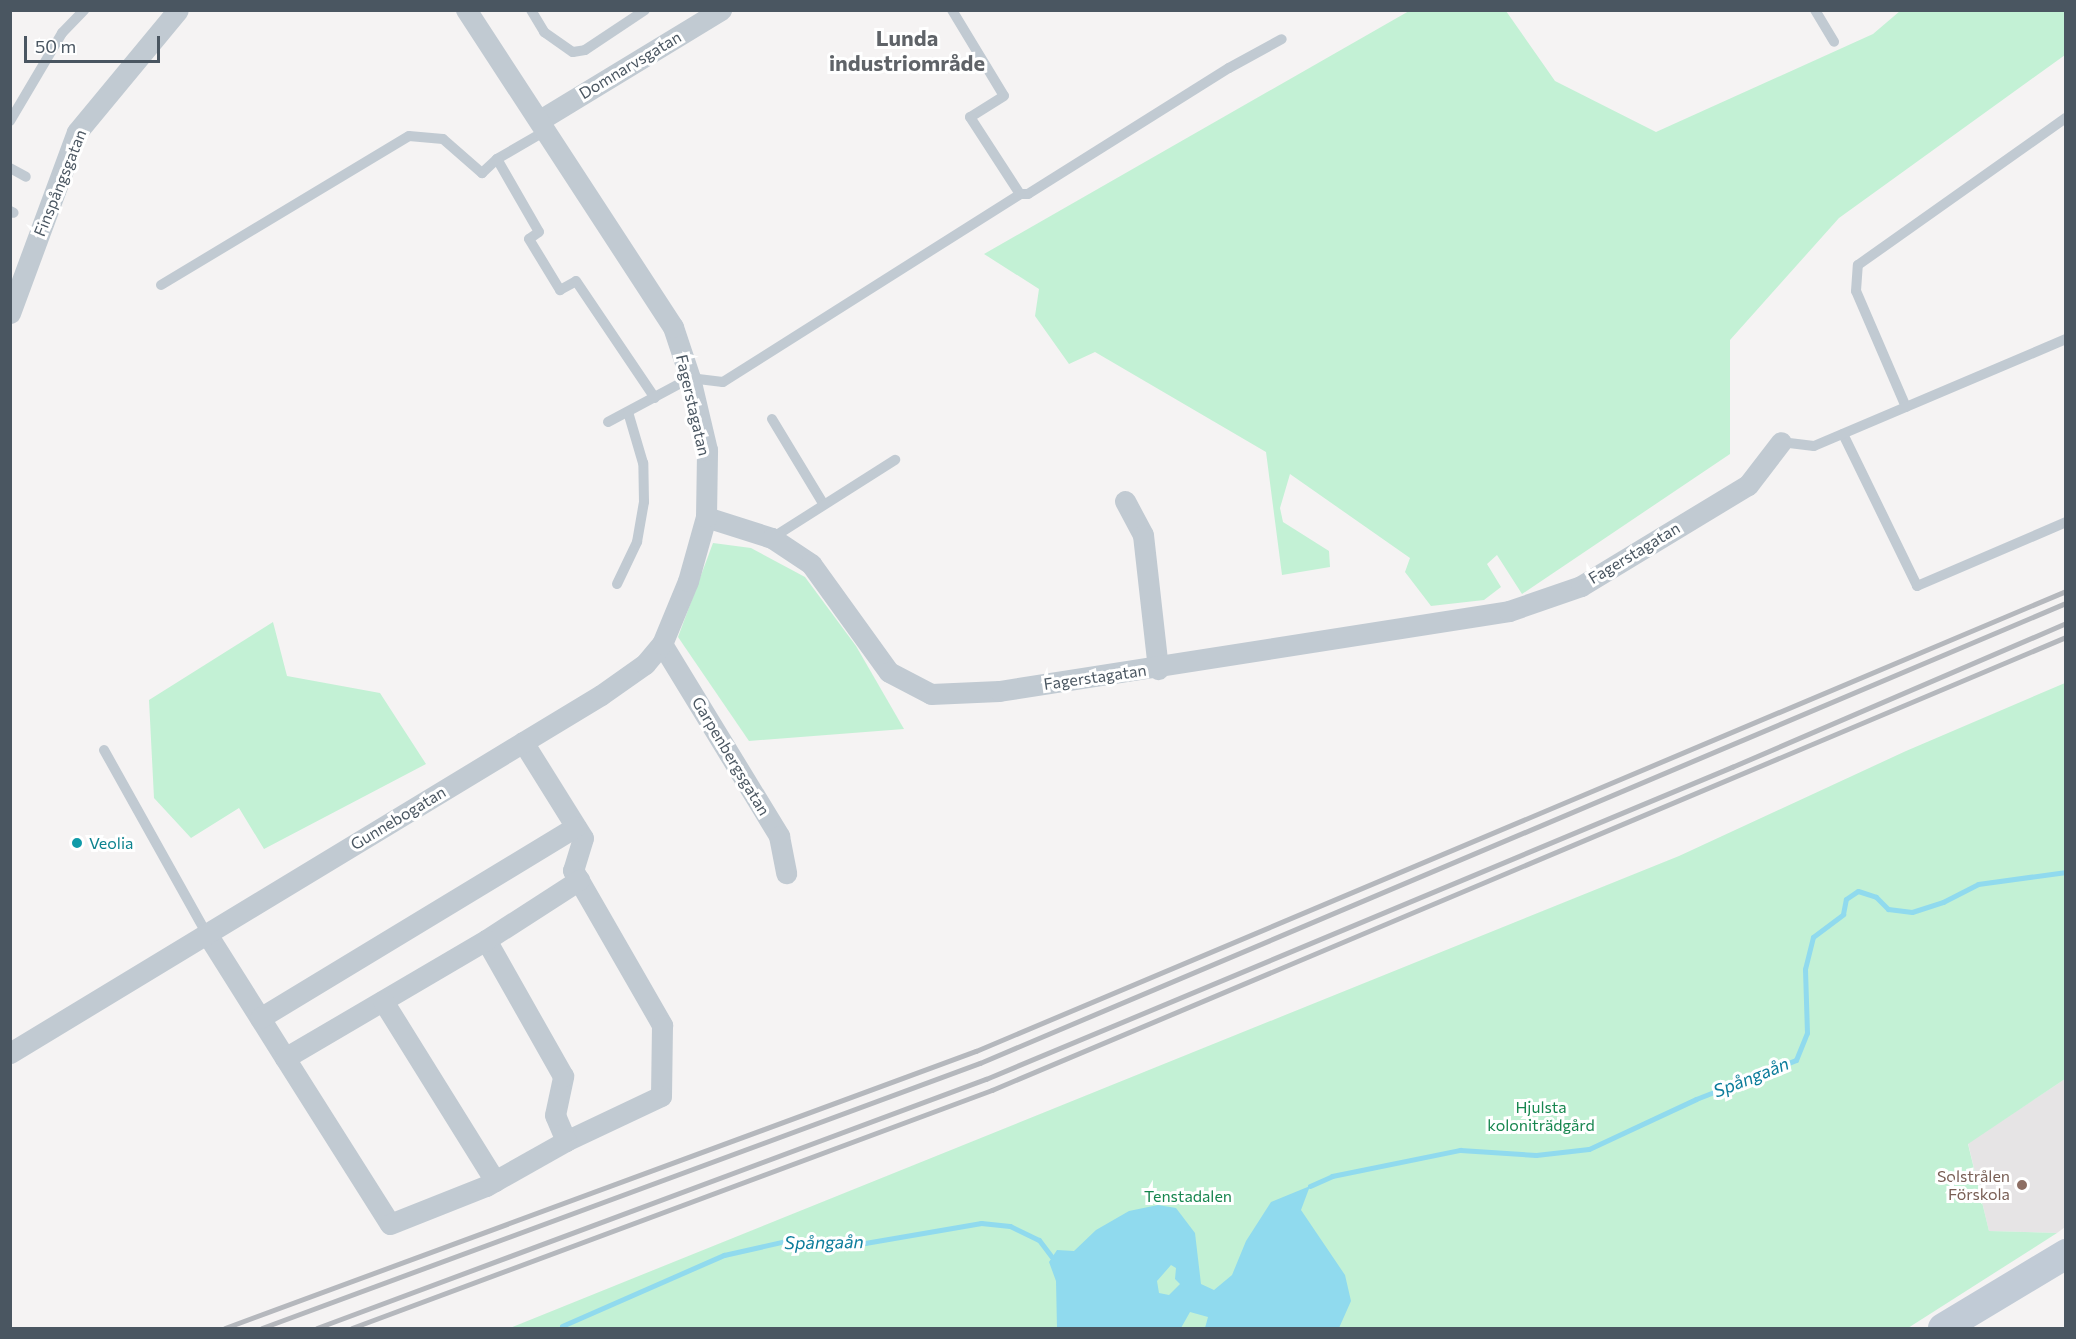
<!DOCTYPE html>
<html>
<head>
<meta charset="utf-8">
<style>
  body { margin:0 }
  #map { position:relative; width:2076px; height:1339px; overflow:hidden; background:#f5f3f3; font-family:Commissioner,sans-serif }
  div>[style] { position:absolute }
  .education>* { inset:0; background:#e6e4e5 }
  .green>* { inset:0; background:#c3f1d5 }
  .water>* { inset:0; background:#90daee }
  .stream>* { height:5px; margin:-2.5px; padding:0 2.5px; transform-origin:2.5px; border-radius:2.5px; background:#90daee }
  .lane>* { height:10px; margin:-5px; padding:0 5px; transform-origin:5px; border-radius:5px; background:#c1cad2 }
  .street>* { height:21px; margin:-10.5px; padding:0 10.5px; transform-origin:10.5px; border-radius:10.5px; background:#c1cad2 }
  .secondary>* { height:30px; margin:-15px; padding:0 15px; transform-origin:15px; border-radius:15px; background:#c1cbd6 }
  .rail>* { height:4.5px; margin:-2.25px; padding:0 2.25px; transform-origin:2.25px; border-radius:2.25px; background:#b5b8bd }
  .dots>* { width:16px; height:16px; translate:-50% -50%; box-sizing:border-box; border:3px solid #fff; border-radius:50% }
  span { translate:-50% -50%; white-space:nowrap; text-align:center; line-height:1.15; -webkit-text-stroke:6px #fff; paint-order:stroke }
  .street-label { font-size:16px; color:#4a5661 }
  .culture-label { font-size:16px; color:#0d838f }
  .left { translate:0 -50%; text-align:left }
  .park-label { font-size:16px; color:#17864f }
  .education-label { font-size:16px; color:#785e54 }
  .right { translate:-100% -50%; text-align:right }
  .water-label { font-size:18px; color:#0c7c9b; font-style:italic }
  .district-label { font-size:22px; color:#5f6368; font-weight:700 }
  .frame { position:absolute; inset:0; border:12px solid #4a5661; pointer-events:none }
  .scale { position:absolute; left:24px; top:36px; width:136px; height:27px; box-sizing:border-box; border:3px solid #4a5661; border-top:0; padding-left:8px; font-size:18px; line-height:21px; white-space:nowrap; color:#4a5661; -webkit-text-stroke:4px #fff; paint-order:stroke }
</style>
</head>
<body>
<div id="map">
  <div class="education">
    <i style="clip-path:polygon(2065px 1079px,2065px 1227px,2057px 1233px,1989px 1231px,1968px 1143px)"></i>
  </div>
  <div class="green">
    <i style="clip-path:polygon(1409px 11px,1506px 11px,1555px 81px,1656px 132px,1873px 34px,1900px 11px,2065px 11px,2065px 55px,1839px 218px,1730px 340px,1730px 454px,1522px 594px,1497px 555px,1487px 564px,1501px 587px,1484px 600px,1431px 606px,1405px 572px,1410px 558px,1290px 474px,1280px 508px,1283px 522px,1329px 551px,1330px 567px,1282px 575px,1266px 452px,1095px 352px,1069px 364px,1035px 316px,1039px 289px,984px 254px)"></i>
    <i style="clip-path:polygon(713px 543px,751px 548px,805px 577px,856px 646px,904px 729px,749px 741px,678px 637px)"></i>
    <i style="clip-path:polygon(273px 622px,287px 676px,380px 693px,426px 764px,264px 849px,239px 808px,191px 838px,154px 798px,149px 700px)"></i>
    <i style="clip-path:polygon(2065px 683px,2065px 1079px,1968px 1144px,1989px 1231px,2057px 1233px,1908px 1328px,510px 1328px,1679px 856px,1906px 751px)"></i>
  </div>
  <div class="water">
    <i style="clip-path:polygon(evenodd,1310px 1186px,1301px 1210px,1345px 1275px,1351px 1301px,1339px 1328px,1205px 1328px,1208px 1317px,1190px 1312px,1181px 1328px,1057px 1328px,1056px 1281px,1049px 1262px,1057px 1250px,1074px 1251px,1096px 1230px,1129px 1211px,1158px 1205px,1176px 1208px,1195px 1233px,1201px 1284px,1214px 1290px,1232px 1275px,1246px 1241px,1271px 1202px,1310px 1186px,1171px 1265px,1176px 1268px,1175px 1279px,1180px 1284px,1169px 1295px,1159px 1293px,1157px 1281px,1171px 1265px)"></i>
  </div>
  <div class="stream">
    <i style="left:1310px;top:1186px;width:24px;rotate:-24deg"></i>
    <i style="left:1332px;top:1176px;width:131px;rotate:-11.5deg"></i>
    <i style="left:1460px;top:1150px;width:76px;rotate:3.8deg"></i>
    <i style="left:1536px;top:1155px;width:53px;rotate:-6.5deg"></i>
    <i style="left:1589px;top:1149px;width:118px;rotate:-25deg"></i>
    <i style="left:1696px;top:1099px;width:107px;rotate:-21.3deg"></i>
    <i style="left:1796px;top:1060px;width:29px;rotate:-68deg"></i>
    <i style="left:1807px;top:1033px;width:64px;rotate:-91.8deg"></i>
    <i style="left:1805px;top:969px;width:33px;rotate:-76deg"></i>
    <i style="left:1813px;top:937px;width:38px;rotate:-37deg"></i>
    <i style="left:1843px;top:914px;width:15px;rotate:-79deg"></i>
    <i style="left:1846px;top:899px;width:14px;rotate:-34deg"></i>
    <i style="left:1858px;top:891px;width:19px;rotate:18deg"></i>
    <i style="left:1876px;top:897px;width:17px;rotate:45deg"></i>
    <i style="left:1888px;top:909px;width:24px;rotate:7deg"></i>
    <i style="left:1912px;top:912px;width:33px;rotate:-18deg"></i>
    <i style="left:1943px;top:902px;width:39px;rotate:-27deg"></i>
    <i style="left:1978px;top:884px;width:89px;rotate:-7.8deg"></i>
    <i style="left:562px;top:1326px;width:177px;rotate:-23.7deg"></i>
    <i style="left:724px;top:1255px;width:64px;rotate:-12.7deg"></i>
    <i style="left:786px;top:1241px;width:79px;rotate:1.5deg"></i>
    <i style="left:865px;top:1243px;width:118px;rotate:-9.8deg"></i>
    <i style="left:981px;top:1223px;width:29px;rotate:6deg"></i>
    <i style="left:1010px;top:1226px;width:32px;rotate:26deg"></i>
    <i style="left:1039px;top:1240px;width:21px;rotate:53deg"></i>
  </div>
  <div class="lane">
    <i style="left:531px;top:10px;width:26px;rotate:59deg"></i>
    <i style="left:544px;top:32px;width:35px;rotate:35deg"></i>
    <i style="left:573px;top:52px;width:12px;rotate:-9deg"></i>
    <i style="left:585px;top:50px;width:72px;rotate:-33.7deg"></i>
    <i style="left:952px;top:10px;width:100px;rotate:58.8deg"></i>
    <i style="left:1004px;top:96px;width:40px;rotate:148deg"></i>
    <i style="left:970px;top:117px;width:92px;rotate:57deg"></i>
    <i style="left:1020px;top:194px;width:8px"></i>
    <i style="left:1028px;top:194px;width:237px;rotate:-32.1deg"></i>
    <i style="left:1229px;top:68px;width:60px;rotate:-28.7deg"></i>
    <i style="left:1815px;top:10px;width:37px;rotate:59deg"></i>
    <i style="left:10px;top:121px;width:102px;rotate:-59.4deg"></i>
    <i style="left:62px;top:33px;width:32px;rotate:-46deg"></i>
    <i style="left:547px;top:130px;width:58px;rotate:149.9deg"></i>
    <i style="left:497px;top:159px;width:84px;rotate:60.1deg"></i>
    <i style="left:539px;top:232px;width:12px;rotate:145deg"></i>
    <i style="left:529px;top:239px;width:60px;rotate:58.7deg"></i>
    <i style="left:560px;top:290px;width:18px;rotate:-29deg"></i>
    <i style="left:576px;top:281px;width:141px;rotate:56deg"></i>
    <i style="left:10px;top:168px;width:18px;rotate:29deg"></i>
    <i style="left:10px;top:211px;width:4px;rotate:27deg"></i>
    <i style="left:161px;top:285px;width:289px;rotate:-31deg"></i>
    <i style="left:409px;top:136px;width:34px;rotate:5deg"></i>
    <i style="left:443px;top:139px;width:52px;rotate:41.1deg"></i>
    <i style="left:482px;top:173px;width:21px;rotate:-43deg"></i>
    <i style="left:1906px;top:407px;width:126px;rotate:-113.3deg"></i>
    <i style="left:1856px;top:291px;width:26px;rotate:-86deg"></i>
    <i style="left:1858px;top:265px;width:255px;rotate:-35.3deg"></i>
    <i style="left:772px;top:419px;width:100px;rotate:58.8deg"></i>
    <i style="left:608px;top:422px;width:93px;rotate:-28.2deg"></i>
    <i style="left:690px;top:378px;width:33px;rotate:7deg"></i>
    <i style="left:723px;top:382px;width:352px;rotate:-32.3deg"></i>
    <i style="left:1843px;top:434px;width:169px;rotate:64deg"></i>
    <i style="left:1917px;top:586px;width:162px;rotate:-23.2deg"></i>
    <i style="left:1781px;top:442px;width:33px;rotate:7deg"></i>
    <i style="left:1814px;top:446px;width:274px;rotate:-23deg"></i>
    <i style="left:772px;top:538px;width:146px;rotate:-32.4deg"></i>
    <i style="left:617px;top:584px;width:47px;rotate:-64.5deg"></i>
    <i style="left:637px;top:542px;width:41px;rotate:-80.1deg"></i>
    <i style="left:644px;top:502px;width:39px;rotate:-91deg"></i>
    <i style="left:643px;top:463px;width:53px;rotate:-106.4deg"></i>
    <i style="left:104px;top:750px;width:211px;rotate:60.8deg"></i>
  </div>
  <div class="street">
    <i style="left:540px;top:120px;width:212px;rotate:-31.3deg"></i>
    <i style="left:10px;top:313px;width:193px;rotate:-69.7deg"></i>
    <i style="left:77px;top:132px;width:158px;rotate:-50.4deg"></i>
    <i style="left:1125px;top:501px;width:38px;rotate:62deg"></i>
    <i style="left:1143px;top:535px;width:135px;rotate:83.6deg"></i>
    <i style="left:706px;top:517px;width:69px;rotate:17.7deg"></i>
    <i style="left:772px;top:538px;width:47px;rotate:33.7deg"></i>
    <i style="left:811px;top:564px;width:133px;rotate:54.2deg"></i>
    <i style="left:889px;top:672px;width:47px;rotate:27.6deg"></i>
    <i style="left:931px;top:694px;width:68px;rotate:-2.5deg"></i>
    <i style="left:999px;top:691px;width:516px;rotate:-8.91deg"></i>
    <i style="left:1509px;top:611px;width:76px;rotate:-19.1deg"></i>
    <i style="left:1581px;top:586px;width:195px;rotate:-31.2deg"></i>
    <i style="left:1748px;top:485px;width:54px;rotate:-52.5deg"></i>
    <i style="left:662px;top:644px;width:225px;rotate:58.6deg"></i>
    <i style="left:779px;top:836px;width:38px;rotate:79deg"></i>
    <i style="left:523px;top:742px;width:113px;rotate:58deg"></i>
    <i style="left:583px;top:838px;width:34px;rotate:107deg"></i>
    <i style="left:573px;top:870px;width:179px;rotate:60.1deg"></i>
    <i style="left:662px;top:1025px;width:71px;rotate:90.8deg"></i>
    <i style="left:661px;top:1096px;width:105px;rotate:154.7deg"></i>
    <i style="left:566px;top:1141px;width:28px;rotate:-113deg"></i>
    <i style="left:555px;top:1115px;width:40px;rotate:-78deg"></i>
    <i style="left:563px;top:1076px;width:156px;rotate:-119.5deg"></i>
    <i style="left:486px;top:940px;width:111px;rotate:-32.8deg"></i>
    <i style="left:207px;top:934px;width:146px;rotate:57.8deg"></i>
    <i style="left:486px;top:940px;width:233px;rotate:149.6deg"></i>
    <i style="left:285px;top:1058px;width:196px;rotate:57.7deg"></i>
    <i style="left:390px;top:1224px;width:103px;rotate:-21.6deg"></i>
    <i style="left:486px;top:1186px;width:92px;rotate:-29.4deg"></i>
    <i style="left:383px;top:1001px;width:212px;rotate:58.1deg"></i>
    <i style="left:260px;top:1018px;width:369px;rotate:-31.2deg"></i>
    <i style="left:10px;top:1053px;width:691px;rotate:-31.21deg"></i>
    <i style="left:601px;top:695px;width:54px;rotate:-35.2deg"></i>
    <i style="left:645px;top:664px;width:26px;rotate:-50deg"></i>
    <i style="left:662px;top:644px;width:68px;rotate:-67.6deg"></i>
    <i style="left:688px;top:581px;width:66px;rotate:-74.3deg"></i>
    <i style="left:706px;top:517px;width:67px;rotate:-89.1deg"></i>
    <i style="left:707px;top:450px;width:74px;rotate:-103.3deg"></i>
    <i style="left:690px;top:378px;width:54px;rotate:-108.4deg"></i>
    <i style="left:673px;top:327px;width:379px;rotate:-123.1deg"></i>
  </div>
  <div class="secondary">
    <i style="left:1943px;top:1328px;width:144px;rotate:-31deg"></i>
  </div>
  <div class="rail">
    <i style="left:225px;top:1328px;width:800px;rotate:-20.25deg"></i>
    <i style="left:976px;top:1051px;width:1183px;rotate:-22.88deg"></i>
    <i style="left:262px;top:1328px;width:765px;rotate:-20.26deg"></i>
    <i style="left:980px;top:1063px;width:1179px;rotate:-22.96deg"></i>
    <i style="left:317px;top:1328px;width:714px;rotate:-20.42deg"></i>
    <i style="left:986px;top:1079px;width:809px;rotate:-22.7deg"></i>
    <i style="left:1732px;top:767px;width:364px;rotate:-23.3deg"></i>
    <i style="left:352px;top:1328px;width:683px;rotate:-20.4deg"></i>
    <i style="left:992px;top:1090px;width:1166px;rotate:-22.87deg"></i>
  </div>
  <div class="dots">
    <i style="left:77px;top:843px;background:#0f9aa8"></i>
    <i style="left:2022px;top:1185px;background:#8d6e63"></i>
  </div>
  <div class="street-label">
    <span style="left:630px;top:65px;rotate:-31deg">Domnarvsgatan</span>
    <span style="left:60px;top:183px;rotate:-68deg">Finspångsgatan</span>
    <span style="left:693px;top:405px;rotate:77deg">Fagerstagatan</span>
    <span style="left:1634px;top:553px;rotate:-31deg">Fagerstagatan</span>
    <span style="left:1095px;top:677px;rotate:-8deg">Fagerstagatan</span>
    <span style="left:731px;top:756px;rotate:59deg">Garpenbergsgatan</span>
    <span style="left:398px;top:818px;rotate:-31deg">Gunnebogatan</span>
  </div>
  <div class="culture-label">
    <span class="left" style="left:89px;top:843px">Veolia</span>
  </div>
  <div class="park-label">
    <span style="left:1541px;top:1116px">Hjulsta<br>koloniträdgård</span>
    <span style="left:1188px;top:1196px">Tenstadalen</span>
  </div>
  <div class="education-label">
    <span class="right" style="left:2010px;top:1185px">Solstrålen<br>Förskola</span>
  </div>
  <div class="water-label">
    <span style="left:1751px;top:1077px;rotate:-22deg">Spångaån</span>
    <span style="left:824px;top:1242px;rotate:-1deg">Spångaån</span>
  </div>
  <div class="district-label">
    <span style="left:907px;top:50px">Lunda<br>industriområde</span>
  </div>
  <div class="frame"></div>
  <div class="scale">50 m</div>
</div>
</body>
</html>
